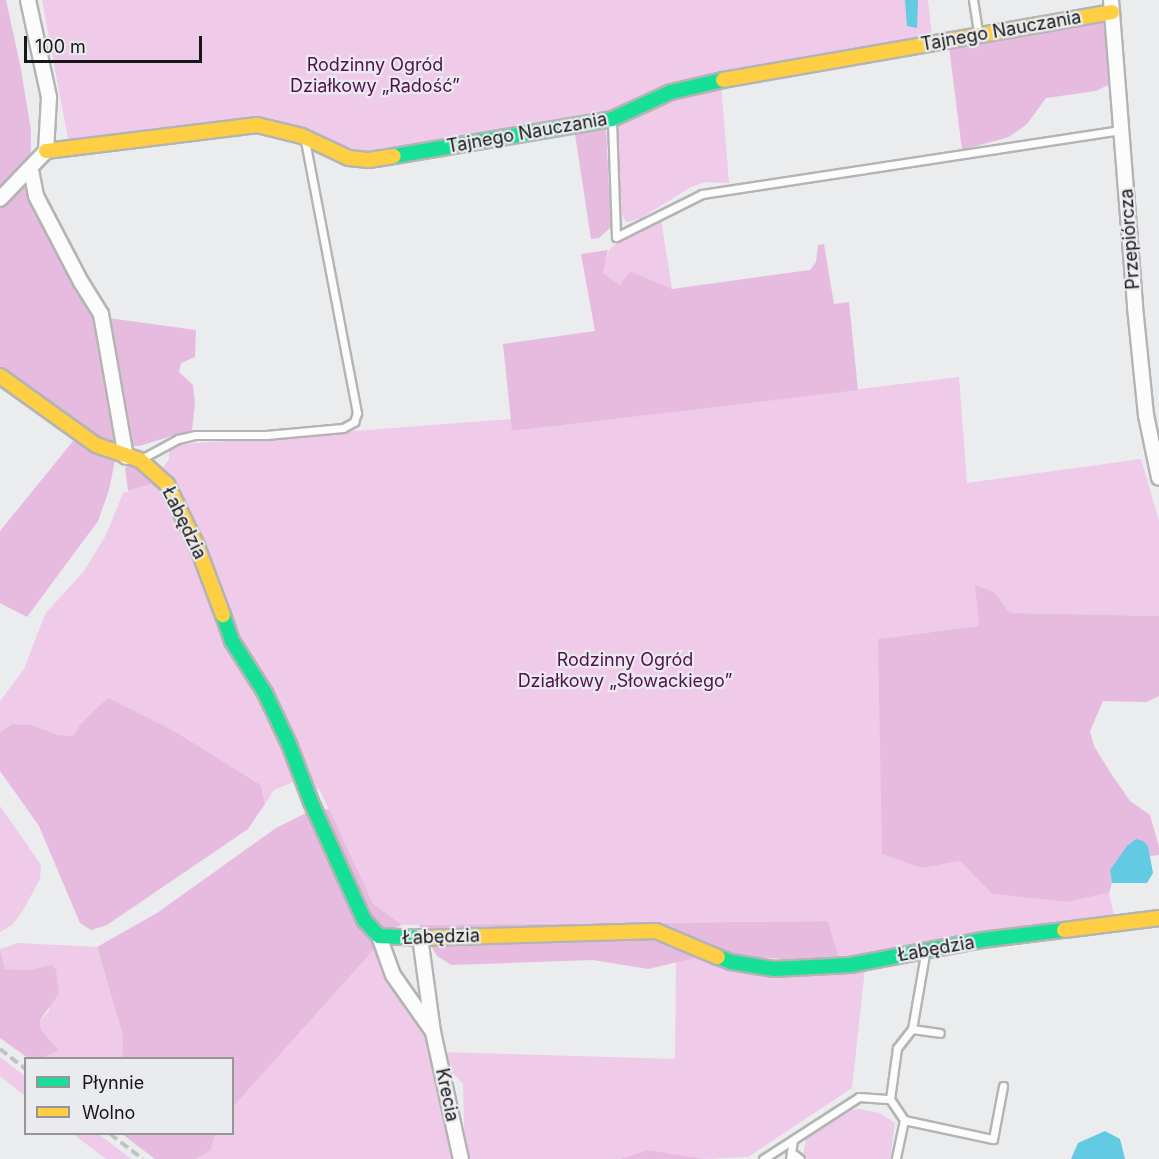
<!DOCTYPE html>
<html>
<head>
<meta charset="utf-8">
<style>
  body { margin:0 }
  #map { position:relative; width:1159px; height:1159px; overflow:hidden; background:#ebeced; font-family:Inter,sans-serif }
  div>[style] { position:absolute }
  .green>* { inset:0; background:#efcae9 }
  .forest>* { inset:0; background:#e6bbdf }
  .water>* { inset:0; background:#62cae2 }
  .roads { filter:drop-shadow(2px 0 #b4b4b5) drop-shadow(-2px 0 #b4b4b5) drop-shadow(0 2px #b4b4b5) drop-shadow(0 -2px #b4b4b5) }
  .lane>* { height:7px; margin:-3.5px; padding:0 3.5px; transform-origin:3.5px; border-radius:3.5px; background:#fcfcfc }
  .street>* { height:14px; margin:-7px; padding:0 7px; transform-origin:7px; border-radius:7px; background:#fcfcfc }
  .fast>* { height:14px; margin:-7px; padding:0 7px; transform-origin:7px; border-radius:7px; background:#16e098 }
  .slow>* { height:14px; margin:-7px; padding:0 7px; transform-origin:7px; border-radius:7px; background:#ffcf43 }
  .rail>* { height:4px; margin-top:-2px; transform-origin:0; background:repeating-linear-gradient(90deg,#c1c2c2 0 9px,transparent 0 13.5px) }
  span { translate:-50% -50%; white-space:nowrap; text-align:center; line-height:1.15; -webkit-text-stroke:4.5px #eaebee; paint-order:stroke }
  .street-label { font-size:18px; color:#171718 }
  .park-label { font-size:18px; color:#550f4d }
  .legend { position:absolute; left:24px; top:1057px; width:210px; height:78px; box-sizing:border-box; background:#eaebee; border:2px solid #969698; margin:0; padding:8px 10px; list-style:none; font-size:18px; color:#171718 }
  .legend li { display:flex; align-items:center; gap:12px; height:30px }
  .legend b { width:30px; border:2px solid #969698 }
  .scale { position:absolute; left:24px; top:36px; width:178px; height:27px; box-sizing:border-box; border:3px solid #171718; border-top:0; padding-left:8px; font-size:18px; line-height:21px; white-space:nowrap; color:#171718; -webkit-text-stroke:4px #eaebee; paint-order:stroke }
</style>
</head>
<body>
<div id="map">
  <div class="green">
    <i style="clip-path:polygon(42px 0,928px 0,932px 35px,601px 114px,370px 154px,255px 119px,69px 144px)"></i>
    <i style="clip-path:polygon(721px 83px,729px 183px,706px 182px,691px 187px,641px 218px,628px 222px,624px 219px,619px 205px,617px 123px)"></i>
    <i style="clip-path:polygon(661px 219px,672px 289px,630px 271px,620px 285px,602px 273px,609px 250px,622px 238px)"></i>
    <i style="clip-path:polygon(959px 377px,967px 483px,1141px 459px,1159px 521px,1159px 616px,1010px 613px,994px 592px,976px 584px,979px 626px,878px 639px,922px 868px,960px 861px,992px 894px,1066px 902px,1109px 893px,1114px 916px,839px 958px,828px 921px,402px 925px,373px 905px,320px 790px,295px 781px,274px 790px,265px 804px,261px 785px,176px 732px,108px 699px,81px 723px,73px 736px,58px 735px,32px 725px,13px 724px,0 732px,0 701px,24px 669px,45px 614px,84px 571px,106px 535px,123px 493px,151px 484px,169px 459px,169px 448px,185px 444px,511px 419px,513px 431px)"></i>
    <i style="clip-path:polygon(0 806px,41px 865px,40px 879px,22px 912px,12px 925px,0 932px)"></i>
    <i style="clip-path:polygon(18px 943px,97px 947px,123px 1036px,122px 1058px,43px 1058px,59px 1050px,41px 1030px,40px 1020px,49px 1011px,52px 966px,29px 970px,5px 969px,0 949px)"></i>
    <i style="clip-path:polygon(377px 946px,389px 982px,428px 1032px,452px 1159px,196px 1159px,211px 1150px,215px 1134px,232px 1134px,233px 1107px)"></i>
    <i style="clip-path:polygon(700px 957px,865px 968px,852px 1088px,748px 1157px,705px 1159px,648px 1150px,620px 1159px,469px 1159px,464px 1127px,463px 1084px,449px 1069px,441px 1052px,675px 1059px,676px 961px)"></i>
    <i style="clip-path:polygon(0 1057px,25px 1076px,25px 1096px,0 1076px)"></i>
    <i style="clip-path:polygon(860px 1109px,880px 1113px,895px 1123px,890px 1159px,808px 1159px,803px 1155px,806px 1139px,852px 1110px)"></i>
    <i style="clip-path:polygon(73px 1134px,99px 1134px,131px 1159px,106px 1159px)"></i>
  </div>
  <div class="forest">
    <i style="clip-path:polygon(0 0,6px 0,21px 69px,31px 131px,30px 201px,94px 316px,196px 330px,195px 357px,181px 363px,179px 372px,193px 385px,195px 404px,192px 430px,139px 446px,118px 445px,109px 490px,98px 521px,27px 617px,0 603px,0 531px,82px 430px,0 372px)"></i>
    <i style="clip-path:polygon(1105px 22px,1114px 82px,1096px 91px,1046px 98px,1027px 124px,1009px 137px,962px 150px,949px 47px)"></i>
    <i style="clip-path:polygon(606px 128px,611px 227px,599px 238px,591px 239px,575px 134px)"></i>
    <i style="clip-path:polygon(824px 244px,834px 304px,849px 302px,858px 390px,512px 431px,503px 344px,595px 331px,581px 254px,608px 250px,603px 273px,620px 285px,630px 271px,672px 289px,810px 270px,816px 262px,818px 245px)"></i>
    <i style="clip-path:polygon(132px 461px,160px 470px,151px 484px,128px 491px,125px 468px)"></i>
    <i style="clip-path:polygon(975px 584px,994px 592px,1010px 613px,1159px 616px,1159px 696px,1146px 702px,1103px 701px,1090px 731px,1094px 746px,1112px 775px,1130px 801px,1150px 815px,1159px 847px,1159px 855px,1150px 856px,1148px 846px,1110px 870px,1112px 883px,1109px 893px,1066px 902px,992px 894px,960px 861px,922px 868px,882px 854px,878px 639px,979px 626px)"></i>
    <i style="clip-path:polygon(108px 698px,176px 732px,261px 785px,265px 804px,248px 829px,107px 925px,91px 930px,80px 923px,39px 826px,0 771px,0 732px,13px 724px,32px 725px,58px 735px,73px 736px,81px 723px)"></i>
    <i style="clip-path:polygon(329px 809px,373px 904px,402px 925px,386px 930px,377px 946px,233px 1107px,232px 1058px,122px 1058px,123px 1036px,97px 947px,157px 913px,276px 828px,306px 813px)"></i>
    <i style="clip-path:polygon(828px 921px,839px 958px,798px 961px,772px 958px,700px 957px,648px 969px,593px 960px,451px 965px,437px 956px,419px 925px)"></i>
    <i style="clip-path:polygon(0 949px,5px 969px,29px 970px,52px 965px,56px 970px,59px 994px,40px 1020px,41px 1030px,59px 1050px,43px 1058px,28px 1058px,0 1038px)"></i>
    <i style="clip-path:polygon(122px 1134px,215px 1134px,211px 1150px,196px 1159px,155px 1159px)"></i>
    <i style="clip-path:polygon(648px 1150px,705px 1159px,620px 1159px)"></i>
  </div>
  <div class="water">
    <i style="clip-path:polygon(905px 0,918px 0,917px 28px,907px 26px)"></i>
    <i style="clip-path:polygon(1136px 839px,1143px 841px,1148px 846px,1153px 873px,1147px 883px,1112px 883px,1110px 870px,1127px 846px)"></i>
    <i style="clip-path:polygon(1105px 1131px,1120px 1139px,1125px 1159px,1071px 1159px,1078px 1143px)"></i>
  </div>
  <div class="roads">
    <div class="lane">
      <i style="left:973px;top:0;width:33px;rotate:81deg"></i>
      <i style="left:612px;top:121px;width:116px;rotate:88deg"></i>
      <i style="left:616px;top:237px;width:96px;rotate:-26.6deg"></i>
      <i style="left:702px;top:194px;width:425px;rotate:-8.7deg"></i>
      <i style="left:141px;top:459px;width:42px;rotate:-28.4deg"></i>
      <i style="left:178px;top:439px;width:18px;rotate:-13deg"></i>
      <i style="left:196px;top:435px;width:70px"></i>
      <i style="left:266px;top:435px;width:77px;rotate:-5.2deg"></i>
      <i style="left:343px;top:428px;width:13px;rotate:-29deg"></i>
      <i style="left:354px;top:422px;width:9px;rotate:-72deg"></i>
      <i style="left:357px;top:413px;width:278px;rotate:-100.8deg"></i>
      <i style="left:925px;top:954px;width:76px;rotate:99.8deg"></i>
      <i style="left:912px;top:1029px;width:28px;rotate:8deg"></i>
      <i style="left:890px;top:1099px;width:25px;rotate:56deg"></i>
      <i style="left:904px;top:1120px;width:40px;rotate:102deg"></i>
      <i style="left:904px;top:1120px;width:91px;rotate:12.1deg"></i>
      <i style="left:993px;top:1139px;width:54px;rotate:-79.3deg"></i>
      <i style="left:791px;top:1152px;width:11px;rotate:38deg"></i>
      <i style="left:763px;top:1159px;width:114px;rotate:-32.9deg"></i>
      <i style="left:859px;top:1097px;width:31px;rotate:4deg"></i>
      <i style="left:890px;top:1099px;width:51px;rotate:-82.2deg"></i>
      <i style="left:897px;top:1048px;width:24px;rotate:-52deg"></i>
      <i style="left:790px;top:1159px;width:19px;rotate:-81deg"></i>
    </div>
    <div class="street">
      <i style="left:1111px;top:0;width:308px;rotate:85.5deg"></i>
      <i style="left:1135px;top:307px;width:109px;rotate:84.2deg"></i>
      <i style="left:1146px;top:415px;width:64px;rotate:78.3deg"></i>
      <i style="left:31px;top:170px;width:26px;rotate:79deg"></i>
      <i style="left:36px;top:196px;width:97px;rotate:62.4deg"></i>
      <i style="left:81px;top:282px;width:38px;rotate:58deg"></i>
      <i style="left:101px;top:314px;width:145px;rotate:80.1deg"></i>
      <i style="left:0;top:199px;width:66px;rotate:-46.2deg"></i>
      <i style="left:46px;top:151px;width:54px;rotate:-86.8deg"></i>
      <i style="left:49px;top:97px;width:99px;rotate:-102.2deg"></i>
      <i style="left:379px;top:936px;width:41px;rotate:70.3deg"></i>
      <i style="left:393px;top:975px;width:70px;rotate:54.9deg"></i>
      <i style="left:433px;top:1032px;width:96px;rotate:-97.8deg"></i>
      <i style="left:433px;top:1032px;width:130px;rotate:77.6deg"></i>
    </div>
    <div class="fast">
      <i style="left:394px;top:156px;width:221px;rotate:-9.6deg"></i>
      <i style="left:612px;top:119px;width:65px;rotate:-24.6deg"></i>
      <i style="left:671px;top:92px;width:53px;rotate:-13deg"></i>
      <i style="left:223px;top:615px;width:28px;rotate:71deg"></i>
      <i style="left:232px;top:641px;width:62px;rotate:57.6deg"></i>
      <i style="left:265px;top:693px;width:56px;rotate:64.8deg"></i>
      <i style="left:289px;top:744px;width:62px;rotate:69.2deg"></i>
      <i style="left:311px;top:802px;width:129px;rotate:65.8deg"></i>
      <i style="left:364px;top:920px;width:22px;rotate:47deg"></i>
      <i style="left:379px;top:936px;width:43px;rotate:2.7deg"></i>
      <i style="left:718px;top:957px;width:14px;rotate:21deg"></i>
      <i style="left:731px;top:962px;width:44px;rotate:9.2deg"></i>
      <i style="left:774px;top:969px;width:76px;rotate:-3deg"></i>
      <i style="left:850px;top:965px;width:134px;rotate:-10.7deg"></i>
      <i style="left:982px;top:940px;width:83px;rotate:-7deg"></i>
    </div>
    <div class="slow">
      <i style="left:723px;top:80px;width:395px;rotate:-9.9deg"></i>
      <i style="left:46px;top:151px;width:213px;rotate:-7deg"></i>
      <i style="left:257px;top:125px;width:46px;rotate:13.7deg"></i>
      <i style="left:302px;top:136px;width:52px;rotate:25.1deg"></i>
      <i style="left:349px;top:158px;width:20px;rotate:6deg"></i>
      <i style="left:369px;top:160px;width:25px;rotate:-9deg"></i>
      <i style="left:0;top:376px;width:118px;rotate:35.7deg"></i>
      <i style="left:96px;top:445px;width:46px;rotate:18.8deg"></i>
      <i style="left:140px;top:460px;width:36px;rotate:42deg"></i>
      <i style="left:167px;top:484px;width:69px;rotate:64.2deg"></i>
      <i style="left:197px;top:546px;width:74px;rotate:69.4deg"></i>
      <i style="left:1064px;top:930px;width:96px;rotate:-7.2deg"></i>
      <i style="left:422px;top:938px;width:234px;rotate:-1.7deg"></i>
      <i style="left:656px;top:931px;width:67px;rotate:22.8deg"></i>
    </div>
  </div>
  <div class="rail">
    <i style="left:0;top:1049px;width:33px;rotate:38deg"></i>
    <i style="left:110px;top:1134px;width:41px;rotate:37.1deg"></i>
  </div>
  <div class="street-label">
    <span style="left:1001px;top:31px;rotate:-10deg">Tajnego Nauczania</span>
    <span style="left:527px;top:133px;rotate:-10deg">Tajnego Nauczania</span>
    <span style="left:1130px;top:239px;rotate:-94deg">Przepiórcza</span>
    <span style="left:184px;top:523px;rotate:64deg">Łabędzia</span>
    <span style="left:441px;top:937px;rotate:-2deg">Łabędzia</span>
    <span style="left:936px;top:949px;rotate:-10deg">Łabędzia</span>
    <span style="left:447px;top:1095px;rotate:78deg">Krecia</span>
  </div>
  <div class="park-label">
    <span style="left:375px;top:76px">Rodzinny Ogród<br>Działkowy „Radość”</span>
    <span style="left:625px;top:671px">Rodzinny Ogród<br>Działkowy „Słowackiego”</span>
  </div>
  <ul class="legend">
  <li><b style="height:8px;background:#16e098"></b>Płynnie</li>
  <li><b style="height:8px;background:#ffcf43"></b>Wolno</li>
  </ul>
  <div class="scale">100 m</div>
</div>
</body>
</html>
